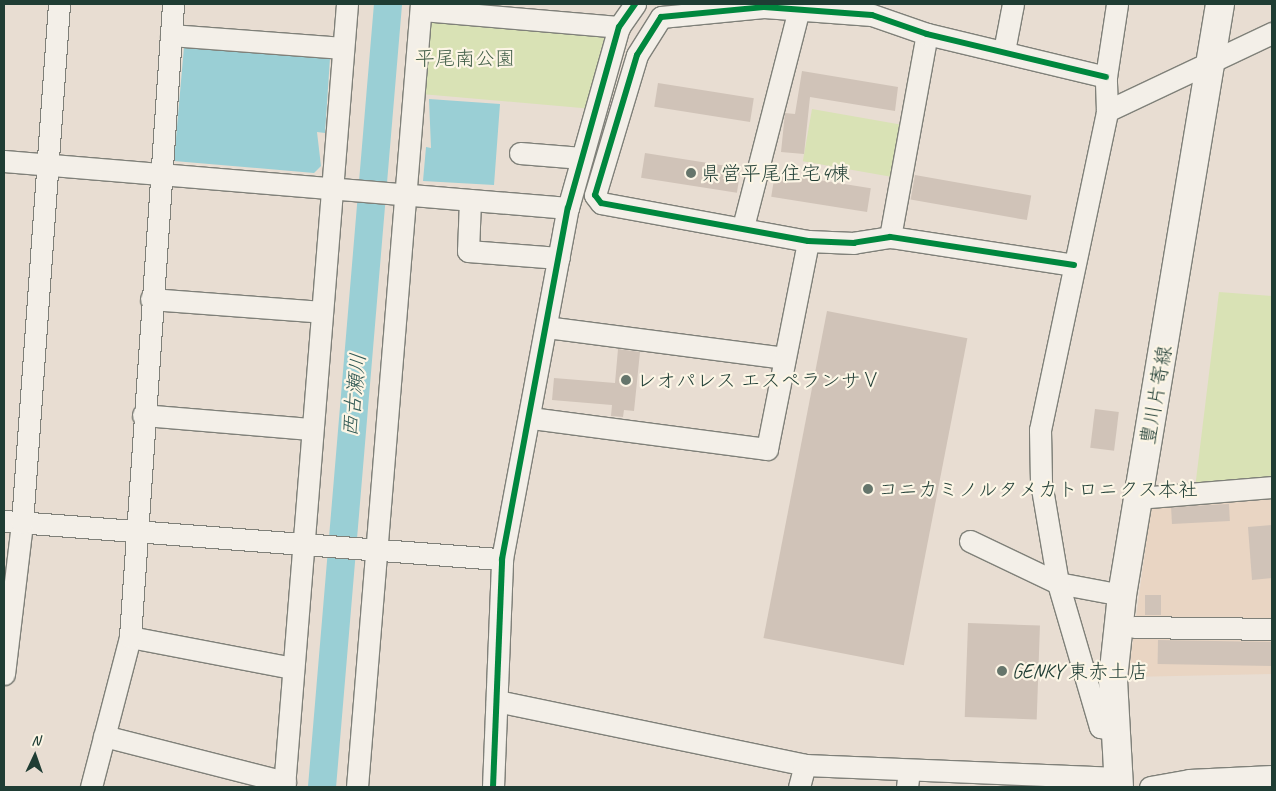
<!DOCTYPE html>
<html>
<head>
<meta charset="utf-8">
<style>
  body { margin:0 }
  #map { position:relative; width:1276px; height:791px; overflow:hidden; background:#e8ddd2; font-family:Caveat,"Klee One",sans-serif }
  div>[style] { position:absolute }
  .built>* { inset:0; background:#e9d5c3 }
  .green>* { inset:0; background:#d9e2b5; transform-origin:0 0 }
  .water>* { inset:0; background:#9acfd5 }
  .river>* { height:28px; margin:-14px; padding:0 14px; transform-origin:14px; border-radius:14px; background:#9acfd5 }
  .building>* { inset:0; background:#d0c3b8; transform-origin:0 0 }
  .roads { filter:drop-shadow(1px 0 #7f8079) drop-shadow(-1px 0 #7f8079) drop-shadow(0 1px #7f8079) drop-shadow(0 -1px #7f8079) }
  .minor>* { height:21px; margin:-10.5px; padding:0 10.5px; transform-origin:10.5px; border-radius:10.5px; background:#f3efe8 }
  .major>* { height:28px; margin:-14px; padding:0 14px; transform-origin:14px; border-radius:14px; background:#f3efe8 }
  .cycleway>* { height:6px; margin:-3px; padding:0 3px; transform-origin:3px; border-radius:3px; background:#00873e }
  .dots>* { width:14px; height:14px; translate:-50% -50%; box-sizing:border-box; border:2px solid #fcf5e5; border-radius:50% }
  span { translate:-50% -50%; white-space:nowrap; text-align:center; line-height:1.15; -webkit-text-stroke:4.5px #fcf5e5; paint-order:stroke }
  .park-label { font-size:20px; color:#425f49 }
  .poi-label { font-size:20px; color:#1f3d34 }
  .left { translate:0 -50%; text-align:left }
  .street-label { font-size:20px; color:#1f3d34 }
  .water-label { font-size:21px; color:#315954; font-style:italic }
  .frame { position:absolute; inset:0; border:5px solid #1f3d34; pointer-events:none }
  .north { position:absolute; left:10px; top:731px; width:50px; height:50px; -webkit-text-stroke:4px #fcf5e5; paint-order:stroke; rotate:3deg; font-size:14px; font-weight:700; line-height:20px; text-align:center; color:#1f3d34 }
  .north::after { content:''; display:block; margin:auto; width:18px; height:22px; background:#1f3d34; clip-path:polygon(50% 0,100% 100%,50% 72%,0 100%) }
</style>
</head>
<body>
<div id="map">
  <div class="built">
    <i style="clip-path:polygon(1272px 482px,1272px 674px,1128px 677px,1153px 492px)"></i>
  </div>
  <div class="green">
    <i style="left:425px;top:15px;width:190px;height:79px;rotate:5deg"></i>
    <i style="left:812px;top:109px;width:91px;height:53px;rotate:10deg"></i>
    <i style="clip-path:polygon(1219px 292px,1272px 296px,1272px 482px,1195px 488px)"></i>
  </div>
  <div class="water">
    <i style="clip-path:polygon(184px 47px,330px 58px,325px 133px,317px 132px,321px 166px,314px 173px,174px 161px)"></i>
    <i style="clip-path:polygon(429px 99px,500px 104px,494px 185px,423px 181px,426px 147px,431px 148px)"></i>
  </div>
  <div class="river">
    <i style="left:322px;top:787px;width:786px;rotate:-85.18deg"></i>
  </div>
  <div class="building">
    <i style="clip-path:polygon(802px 71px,898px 87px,895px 111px,810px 97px,804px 154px,781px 152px,785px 113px,795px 114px)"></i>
    <i style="left:658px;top:83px;width:97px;height:24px;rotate:9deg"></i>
    <i style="left:645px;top:153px;width:97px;height:25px;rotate:9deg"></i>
    <i style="left:775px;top:173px;width:97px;height:24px;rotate:9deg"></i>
    <i style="left:915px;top:175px;width:118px;height:25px;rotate:10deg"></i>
    <i style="left:827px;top:311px;width:143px;height:333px;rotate:11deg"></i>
    <i style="clip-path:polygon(618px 349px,640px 352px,634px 411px,624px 410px,623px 417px,611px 416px,612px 405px,552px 400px,554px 378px,615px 383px)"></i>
    <i style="left:1095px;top:409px;width:24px;height:39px;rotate:7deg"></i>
    <i style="left:1229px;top:504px;width:17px;height:58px;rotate:87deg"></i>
    <i style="clip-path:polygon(1272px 525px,1272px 578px,1252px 580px,1248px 527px)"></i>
    <i style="left:1145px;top:595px;width:16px;height:20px"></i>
    <i style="left:968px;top:623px;width:72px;height:94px;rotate:2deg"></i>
    <i style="left:1158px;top:640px;width:114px;height:24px;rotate:1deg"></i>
  </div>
  <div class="roads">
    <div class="minor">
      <i style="left:421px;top:10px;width:199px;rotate:4.9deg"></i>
      <i style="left:171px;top:35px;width:172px;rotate:4.3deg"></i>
      <i style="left:1004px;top:51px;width:48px;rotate:-79.2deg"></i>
      <i style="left:1107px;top:111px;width:183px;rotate:-25.3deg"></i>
      <i style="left:520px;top:153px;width:62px;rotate:4.6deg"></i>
      <i style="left:4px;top:161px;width:566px;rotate:4.76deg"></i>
      <i style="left:470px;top:200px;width:51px;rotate:92.2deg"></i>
      <i style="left:468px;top:251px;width:91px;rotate:4.4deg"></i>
      <i style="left:743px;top:227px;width:225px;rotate:-75.6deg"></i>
      <i style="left:890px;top:237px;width:206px;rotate:-79.7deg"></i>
      <i style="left:1074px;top:265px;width:186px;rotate:-171.3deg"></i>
      <i style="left:890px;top:237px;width:36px;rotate:171deg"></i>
      <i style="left:854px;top:243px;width:46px;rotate:-177.5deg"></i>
      <i style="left:808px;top:241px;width:210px;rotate:-169.6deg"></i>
      <i style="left:601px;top:203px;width:10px;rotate:-127deg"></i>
      <i style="left:595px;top:195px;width:146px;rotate:-73.3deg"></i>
      <i style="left:637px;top:55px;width:45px;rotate:-57.7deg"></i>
      <i style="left:661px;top:17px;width:103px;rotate:-5.5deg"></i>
      <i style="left:764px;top:7px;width:108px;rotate:4.2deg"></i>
      <i style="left:872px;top:15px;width:58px;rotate:19.1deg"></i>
      <i style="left:927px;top:34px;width:184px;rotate:13.5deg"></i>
      <i style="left:151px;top:299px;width:171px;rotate:4.3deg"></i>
      <i style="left:546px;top:327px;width:240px;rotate:7.4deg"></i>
      <i style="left:143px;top:415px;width:169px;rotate:4.8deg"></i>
      <i style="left:531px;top:418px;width:238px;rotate:7.5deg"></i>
      <i style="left:767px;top:449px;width:212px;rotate:-78.8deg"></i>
      <i style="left:1138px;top:498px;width:134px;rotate:-4.7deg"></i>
      <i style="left:4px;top:521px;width:499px;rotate:4.4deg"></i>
      <i style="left:970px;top:541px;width:98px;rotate:25.5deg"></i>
      <i style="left:1058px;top:583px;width:65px;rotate:10.6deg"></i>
      <i style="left:1134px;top:627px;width:138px;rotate:0.8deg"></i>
      <i style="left:130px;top:637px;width:166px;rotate:10.8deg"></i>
      <i style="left:4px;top:674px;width:152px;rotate:-83.2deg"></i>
      <i style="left:22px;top:523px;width:520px;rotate:-85.92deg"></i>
      <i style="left:497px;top:701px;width:315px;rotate:11.7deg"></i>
      <i style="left:805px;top:765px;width:313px;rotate:2.4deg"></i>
      <i style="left:1114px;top:730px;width:14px;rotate:-168deg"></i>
      <i style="left:1100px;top:727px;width:150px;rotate:-106.3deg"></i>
      <i style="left:1058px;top:583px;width:102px;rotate:-99.6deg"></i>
      <i style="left:1041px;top:482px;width:52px;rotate:-91.1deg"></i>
      <i style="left:1040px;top:430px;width:326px;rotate:-78.1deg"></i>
      <i style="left:1107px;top:111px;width:34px;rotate:-92deg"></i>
      <i style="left:1106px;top:77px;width:74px;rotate:-81.4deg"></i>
      <i style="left:104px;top:736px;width:187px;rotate:14.3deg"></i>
      <i style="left:91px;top:787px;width:155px;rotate:-75.4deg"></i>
      <i style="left:130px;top:637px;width:634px;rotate:-86.11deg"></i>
      <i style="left:284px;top:787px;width:786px;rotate:-85.4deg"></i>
      <i style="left:357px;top:787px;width:786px;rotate:-85.33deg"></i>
      <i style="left:493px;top:787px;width:228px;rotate:-87.7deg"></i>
      <i style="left:502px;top:559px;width:357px;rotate:-79.4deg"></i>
      <i style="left:568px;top:208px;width:188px;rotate:-74.3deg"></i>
      <i style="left:619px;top:27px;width:28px;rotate:-55deg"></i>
      <i style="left:799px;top:787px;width:23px;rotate:-75deg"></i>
      <i style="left:907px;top:787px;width:17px;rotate:-83deg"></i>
      <i style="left:1150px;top:787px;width:40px;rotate:-10deg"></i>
      <i style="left:1189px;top:780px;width:83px;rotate:-2.8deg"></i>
    </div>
    <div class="major">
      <i style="left:1119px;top:787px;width:108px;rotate:-93.2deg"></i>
      <i style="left:1113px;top:679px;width:84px;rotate:-83.9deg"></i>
      <i style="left:1122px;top:595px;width:599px;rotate:-80.58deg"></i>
    </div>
  </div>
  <div class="cycleway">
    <i style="left:1074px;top:265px;width:186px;rotate:-171.3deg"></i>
    <i style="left:890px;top:237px;width:36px;rotate:171deg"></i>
    <i style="left:854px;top:243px;width:46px;rotate:-177.5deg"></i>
    <i style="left:808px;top:241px;width:210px;rotate:-169.6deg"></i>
    <i style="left:601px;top:203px;width:10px;rotate:-127deg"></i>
    <i style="left:595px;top:195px;width:146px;rotate:-73.3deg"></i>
    <i style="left:637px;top:55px;width:45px;rotate:-57.7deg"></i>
    <i style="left:661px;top:17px;width:103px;rotate:-5.5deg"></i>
    <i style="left:764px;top:7px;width:108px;rotate:4.2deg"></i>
    <i style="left:872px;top:15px;width:58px;rotate:19.1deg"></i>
    <i style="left:927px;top:34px;width:184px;rotate:13.5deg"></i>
    <i style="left:493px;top:787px;width:228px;rotate:-87.7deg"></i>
    <i style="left:502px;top:559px;width:357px;rotate:-79.4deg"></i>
    <i style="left:568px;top:208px;width:188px;rotate:-74.3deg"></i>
    <i style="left:619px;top:27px;width:28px;rotate:-55deg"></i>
  </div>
  <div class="dots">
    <i style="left:691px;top:173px;background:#65756b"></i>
    <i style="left:626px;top:380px;background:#65756b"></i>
    <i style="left:868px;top:489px;background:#65756b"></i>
    <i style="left:1002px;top:671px;background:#65756b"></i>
  </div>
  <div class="park-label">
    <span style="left:465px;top:58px">平尾南公園</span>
  </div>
  <div class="poi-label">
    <span class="left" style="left:701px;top:173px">県営平尾住宅4棟</span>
    <span class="left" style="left:636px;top:380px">レオパレス エスペランサⅤ</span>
    <span class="left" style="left:878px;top:489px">コニカミノルタメカトロニクス本社</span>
    <span class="left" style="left:1012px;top:671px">GENKY 東赤土店</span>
  </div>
  <div class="street-label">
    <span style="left:1156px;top:395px;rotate:-80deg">豊川片寄線</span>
  </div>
  <div class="water-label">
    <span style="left:354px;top:395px;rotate:-84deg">西古瀬川</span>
  </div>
  <div class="frame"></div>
  <div class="north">N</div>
</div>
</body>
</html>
